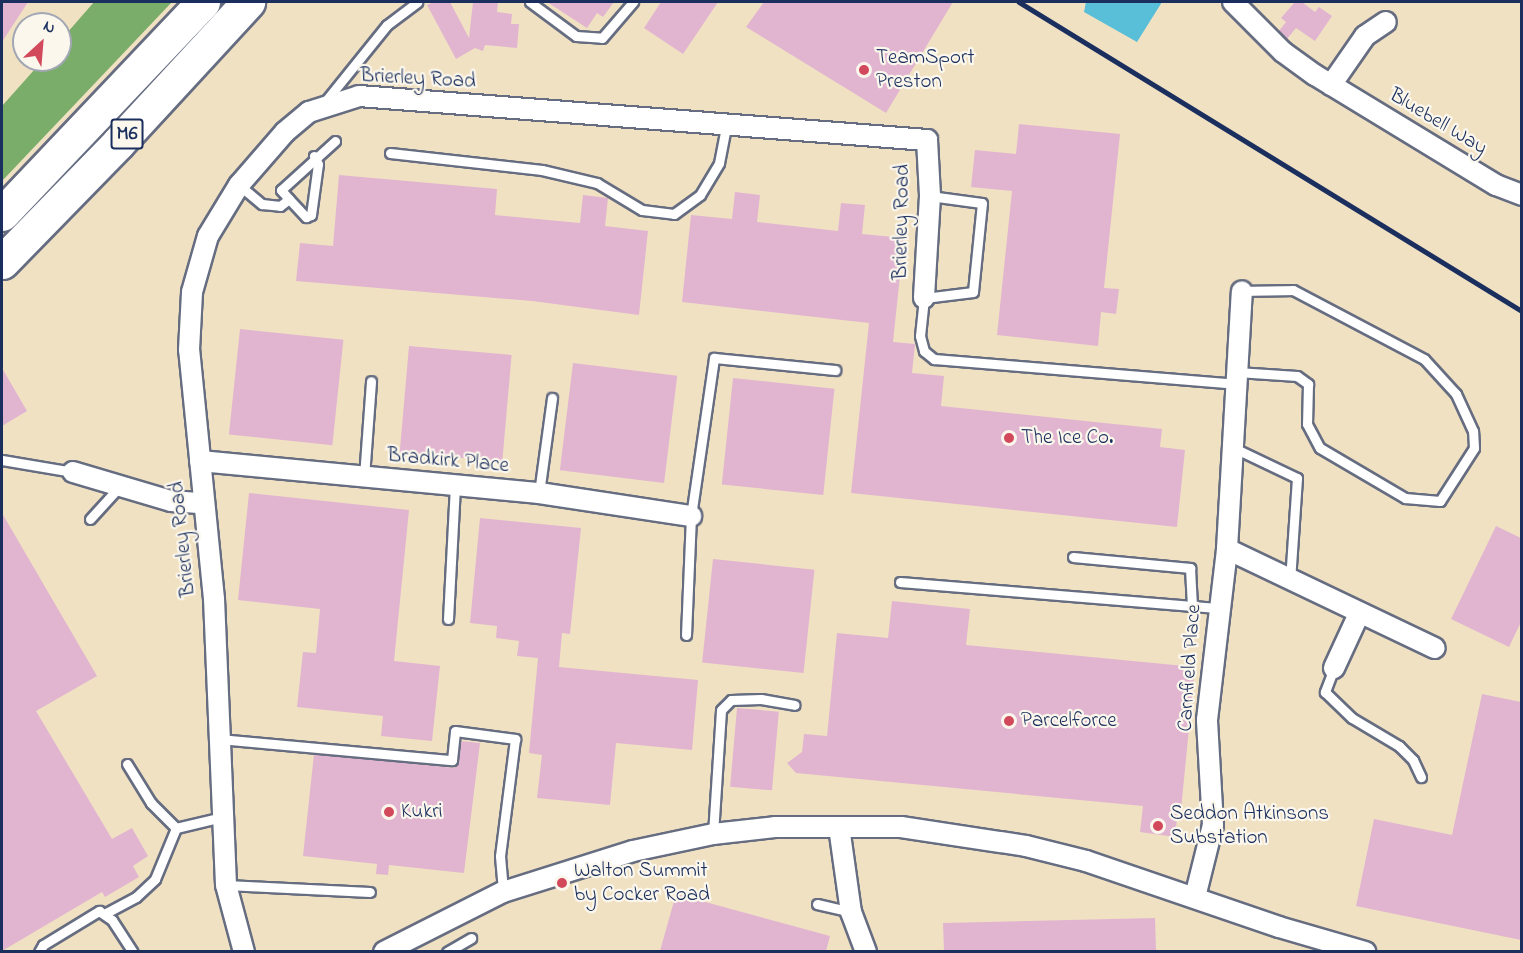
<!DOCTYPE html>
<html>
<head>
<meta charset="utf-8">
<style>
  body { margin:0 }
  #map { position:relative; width:1523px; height:953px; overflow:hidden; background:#f1e1c3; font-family:"Indie Flower",sans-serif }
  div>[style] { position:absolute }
  .forest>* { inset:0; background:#7aad69 }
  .water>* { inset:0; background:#59bed7 }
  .building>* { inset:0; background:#e1b5d0; transform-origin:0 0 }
  .roads { filter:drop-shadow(2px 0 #666d81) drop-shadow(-2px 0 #666d81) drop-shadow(0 2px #666d81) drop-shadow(0 -2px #666d81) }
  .lane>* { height:9px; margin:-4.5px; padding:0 4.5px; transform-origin:4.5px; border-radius:4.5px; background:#fff }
  .street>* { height:20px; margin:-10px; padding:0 10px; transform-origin:10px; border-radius:10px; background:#fff }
  .highway>* { height:33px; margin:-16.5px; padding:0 16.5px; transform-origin:16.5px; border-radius:16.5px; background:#fff }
  .rail>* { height:4.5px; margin:-2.25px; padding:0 2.25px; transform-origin:2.25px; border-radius:2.25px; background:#1b2f5e }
  .dots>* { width:16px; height:16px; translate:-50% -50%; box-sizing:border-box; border:3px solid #fbf7ec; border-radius:50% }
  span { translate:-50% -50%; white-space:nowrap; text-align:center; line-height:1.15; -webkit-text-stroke:4.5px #fbf7ec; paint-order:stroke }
  .shield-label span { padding:2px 4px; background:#fbf7ec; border:2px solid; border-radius:4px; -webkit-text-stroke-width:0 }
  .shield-label { font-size:20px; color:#1b2f5e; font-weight:700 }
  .poi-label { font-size:21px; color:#1b2f5e }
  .left { translate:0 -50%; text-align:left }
  .street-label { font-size:21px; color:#1b2f5e }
  .frame { position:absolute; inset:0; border:3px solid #1b2f5e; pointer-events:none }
  .north { position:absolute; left:12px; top:12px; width:60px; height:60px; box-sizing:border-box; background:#fbf7ec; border:2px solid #a1a7b3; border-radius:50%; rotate:26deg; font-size:16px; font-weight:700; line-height:24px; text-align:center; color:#1b2f5e }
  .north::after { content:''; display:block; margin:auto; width:21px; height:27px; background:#d1495b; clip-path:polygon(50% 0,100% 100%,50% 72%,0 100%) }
</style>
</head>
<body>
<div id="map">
  <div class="forest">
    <i style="clip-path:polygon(94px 2px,172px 2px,2px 181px,2px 106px,43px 60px,60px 60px,60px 41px)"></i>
  </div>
  <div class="water">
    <i style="clip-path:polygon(1086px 2px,1162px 2px,1137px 42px,1084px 12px)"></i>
  </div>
  <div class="building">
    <i style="clip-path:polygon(2px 2px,28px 2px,2px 42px)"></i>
    <i style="clip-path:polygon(434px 2px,450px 2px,469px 38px,473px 2px,498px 2px,497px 12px,512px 14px,511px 24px,519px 24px,517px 48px,485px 45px,483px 51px,475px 48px,456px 59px,427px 5px)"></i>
    <i style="clip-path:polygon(547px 2px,614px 2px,603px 17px,597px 13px,587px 28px)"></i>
    <i style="clip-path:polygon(661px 2px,718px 2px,683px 54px,644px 28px)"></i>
    <i style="clip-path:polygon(764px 2px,953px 2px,886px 113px,746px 27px)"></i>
    <i style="clip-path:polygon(1295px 2px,1302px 2px,1315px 12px,1319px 7px,1332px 16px,1315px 41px,1296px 28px,1287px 39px,1279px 31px,1286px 22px,1281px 18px)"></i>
    <i style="clip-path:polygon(1019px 124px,1120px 134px,1104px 288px,1119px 289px,1116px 314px,1101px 312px,1098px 346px,997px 335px,1012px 191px,971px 187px,975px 150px,1016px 154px)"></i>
    <i style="clip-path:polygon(339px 175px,497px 189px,495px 215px,580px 223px,583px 195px,608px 198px,605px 226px,648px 231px,639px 315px,532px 301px,296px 281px,300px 243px,333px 246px)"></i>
    <i style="clip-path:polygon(735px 192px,760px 195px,757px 222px,838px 231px,841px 203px,865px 205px,862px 234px,904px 238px,893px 342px,915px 344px,912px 373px,944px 376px,941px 406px,1162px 429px,1160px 447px,1185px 450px,1177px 527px,851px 493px,869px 323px,682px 302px,691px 215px,732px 219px)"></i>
    <i style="left:240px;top:329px;width:104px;height:106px;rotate:6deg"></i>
    <i style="left:409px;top:346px;width:103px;height:107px;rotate:5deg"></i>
    <i style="left:573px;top:363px;width:105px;height:108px;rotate:7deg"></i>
    <i style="clip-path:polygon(2px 368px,27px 411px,2px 426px)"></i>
    <i style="left:733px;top:378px;width:102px;height:107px;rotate:6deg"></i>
    <i style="clip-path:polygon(249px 493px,409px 510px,394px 661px,440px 666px,432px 741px,381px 736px,383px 716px,297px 707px,303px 652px,316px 653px,320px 609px,238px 600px)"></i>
    <i style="clip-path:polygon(2px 513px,97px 676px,36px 711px,112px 839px,132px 828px,148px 856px,133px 866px,139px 877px,105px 897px,102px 892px,2px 951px)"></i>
    <i style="clip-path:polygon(480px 518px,581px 528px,570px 634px,562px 633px,559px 667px,698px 680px,692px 750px,616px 743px,610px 805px,537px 798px,542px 755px,529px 753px,538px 658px,517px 656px,519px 641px,496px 638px,497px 626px,470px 623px)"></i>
    <i style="clip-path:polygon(1496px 526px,1521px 538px,1521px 622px,1509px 647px,1451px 619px)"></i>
    <i style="left:713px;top:559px;width:102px;height:104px;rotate:6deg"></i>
    <i style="clip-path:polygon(892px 601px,970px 609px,966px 645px,1195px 667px,1181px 810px,1178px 810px,1175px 837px,1140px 832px,1143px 806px,796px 773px,787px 763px,802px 752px,804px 734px,827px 736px,837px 633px,888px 638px)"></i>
    <i style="clip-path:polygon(1482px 694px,1521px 702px,1521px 940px,1356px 906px,1374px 819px,1452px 835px)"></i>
    <i style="left:737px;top:708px;width:42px;height:79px;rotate:5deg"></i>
    <i style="clip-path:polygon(461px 741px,480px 743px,464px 873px,389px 865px,388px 875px,376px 874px,377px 864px,303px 856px,314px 754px,455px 768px)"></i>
    <i style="clip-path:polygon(676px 894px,830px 936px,826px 951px,660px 951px)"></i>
    <i style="clip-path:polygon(1155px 918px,1156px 951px,944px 951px,943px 923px)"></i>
  </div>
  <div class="roads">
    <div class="lane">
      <i style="left:530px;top:2px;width:57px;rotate:36.5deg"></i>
      <i style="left:576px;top:36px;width:26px;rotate:4deg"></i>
      <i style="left:602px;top:38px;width:48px;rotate:-49.3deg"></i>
      <i style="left:324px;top:103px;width:100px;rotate:-51.1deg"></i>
      <i style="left:387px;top:25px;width:38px;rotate:-37deg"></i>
      <i style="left:390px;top:153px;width:153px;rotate:6.4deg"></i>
      <i style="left:542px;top:170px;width:57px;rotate:13.3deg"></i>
      <i style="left:597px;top:183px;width:52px;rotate:31deg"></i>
      <i style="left:642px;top:210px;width:32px;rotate:7deg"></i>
      <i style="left:674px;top:214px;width:32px;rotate:-36deg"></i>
      <i style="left:700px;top:195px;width:37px;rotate:-59deg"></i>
      <i style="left:719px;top:163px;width:37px;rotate:-79deg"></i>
      <i style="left:239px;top:185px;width:30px;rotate:40deg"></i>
      <i style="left:262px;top:204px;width:18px;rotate:6deg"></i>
      <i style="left:280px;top:206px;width:11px;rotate:-38deg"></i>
      <i style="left:289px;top:199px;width:12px;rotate:-132deg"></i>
      <i style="left:281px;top:190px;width:73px;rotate:-42.2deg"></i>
      <i style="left:930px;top:196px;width:52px;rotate:7.7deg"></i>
      <i style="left:982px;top:203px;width:89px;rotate:95.8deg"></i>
      <i style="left:973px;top:292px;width:49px;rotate:173deg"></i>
      <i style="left:924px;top:298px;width:38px;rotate:96deg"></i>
      <i style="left:920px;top:336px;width:16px;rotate:75deg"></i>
      <i style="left:924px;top:351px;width:13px;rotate:39deg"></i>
      <i style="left:934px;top:359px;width:302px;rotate:4.7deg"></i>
      <i style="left:289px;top:199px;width:25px;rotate:47deg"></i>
      <i style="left:306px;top:217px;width:5px;rotate:-22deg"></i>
      <i style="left:311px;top:215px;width:51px;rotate:-82.2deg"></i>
      <i style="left:318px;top:164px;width:9px;rotate:-117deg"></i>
      <i style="left:1237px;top:372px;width:60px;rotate:3.8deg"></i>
      <i style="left:1297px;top:376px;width:14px;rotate:36deg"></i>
      <i style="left:1308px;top:384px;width:40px;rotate:91.4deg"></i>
      <i style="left:1307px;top:424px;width:27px;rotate:62deg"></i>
      <i style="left:1320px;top:448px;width:99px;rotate:30.5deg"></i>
      <i style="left:1405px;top:498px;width:35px;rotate:5deg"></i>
      <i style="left:1440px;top:501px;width:63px;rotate:-57.3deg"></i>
      <i style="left:1474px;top:448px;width:17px;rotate:-93deg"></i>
      <i style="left:1473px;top:431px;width:41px;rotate:-114.7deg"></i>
      <i style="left:1456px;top:394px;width:47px;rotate:-132.4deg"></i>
      <i style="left:1424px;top:359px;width:148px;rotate:-152.2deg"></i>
      <i style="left:1293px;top:290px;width:51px;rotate:178.9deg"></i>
      <i style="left:1232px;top:447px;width:72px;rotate:25.5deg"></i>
      <i style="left:1297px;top:478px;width:102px;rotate:93.9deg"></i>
      <i style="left:2px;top:460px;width:72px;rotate:9.6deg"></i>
      <i style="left:364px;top:477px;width:96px;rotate:-85.8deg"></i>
      <i style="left:539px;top:493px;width:96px;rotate:-82.2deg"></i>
      <i style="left:90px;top:519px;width:45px;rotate:-47.7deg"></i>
      <i style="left:1073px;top:557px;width:118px;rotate:5.4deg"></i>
      <i style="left:1190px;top:568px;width:38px;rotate:87deg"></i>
      <i style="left:900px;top:582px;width:318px;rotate:4.7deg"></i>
      <i style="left:448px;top:619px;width:134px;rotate:-87deg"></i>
      <i style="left:686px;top:635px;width:119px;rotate:-87.6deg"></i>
      <i style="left:691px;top:516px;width:160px;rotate:-81.7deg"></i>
      <i style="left:714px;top:358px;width:122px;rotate:5.7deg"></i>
      <i style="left:1334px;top:668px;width:26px;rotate:111deg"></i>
      <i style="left:1325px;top:692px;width:37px;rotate:44deg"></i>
      <i style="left:1352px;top:718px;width:55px;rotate:30.8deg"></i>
      <i style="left:1399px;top:746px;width:20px;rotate:45deg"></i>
      <i style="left:1413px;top:760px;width:19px;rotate:65deg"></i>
      <i style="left:219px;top:739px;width:234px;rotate:5.2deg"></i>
      <i style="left:452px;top:760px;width:29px;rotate:-84deg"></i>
      <i style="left:455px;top:731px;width:61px;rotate:7.6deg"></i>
      <i style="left:515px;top:739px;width:118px;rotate:97.3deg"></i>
      <i style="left:500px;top:856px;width:36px;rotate:85deg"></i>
      <i style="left:127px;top:764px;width:46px;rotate:58.4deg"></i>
      <i style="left:151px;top:803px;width:35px;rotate:45deg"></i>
      <i style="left:713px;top:834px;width:124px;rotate:-86.3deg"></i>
      <i style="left:721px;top:710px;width:14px;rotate:-45deg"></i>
      <i style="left:731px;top:700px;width:30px;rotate:-2deg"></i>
      <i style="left:761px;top:699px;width:34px;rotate:10deg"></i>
      <i style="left:226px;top:885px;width:144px;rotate:2.8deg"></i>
      <i style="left:817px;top:904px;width:35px;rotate:13deg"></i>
      <i style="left:106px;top:913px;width:34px;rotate:-28deg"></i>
      <i style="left:136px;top:897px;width:26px;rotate:-43deg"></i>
      <i style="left:155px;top:879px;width:55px;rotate:-67.6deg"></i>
      <i style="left:176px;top:828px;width:47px;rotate:-13.4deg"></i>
      <i style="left:39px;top:952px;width:8px;rotate:-60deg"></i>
      <i style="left:43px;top:945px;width:66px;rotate:-31.3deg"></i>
      <i style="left:99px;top:911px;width:16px;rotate:35deg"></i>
      <i style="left:112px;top:920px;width:38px;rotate:57deg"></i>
      <i style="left:447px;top:952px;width:28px;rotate:-30deg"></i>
    </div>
    <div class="street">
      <i style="left:1233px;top:2px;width:71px;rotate:45deg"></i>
      <i style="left:1283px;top:52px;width:39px;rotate:36deg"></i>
      <i style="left:1315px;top:75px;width:212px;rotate:31.3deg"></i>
      <i style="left:1496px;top:185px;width:28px;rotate:21deg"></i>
      <i style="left:1331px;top:85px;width:60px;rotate:-55.2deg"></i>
      <i style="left:1365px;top:36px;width:25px;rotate:-34deg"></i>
      <i style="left:200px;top:461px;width:341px;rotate:5.4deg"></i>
      <i style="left:539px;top:493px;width:154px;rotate:8.6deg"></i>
      <i style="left:73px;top:472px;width:102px;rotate:16.5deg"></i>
      <i style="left:171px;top:501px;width:31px;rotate:4deg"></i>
      <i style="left:1227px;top:549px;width:230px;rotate:25.5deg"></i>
      <i style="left:1334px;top:668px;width:60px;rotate:-65.2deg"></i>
      <i style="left:839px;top:827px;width:86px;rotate:82deg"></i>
      <i style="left:851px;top:912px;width:43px;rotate:69.4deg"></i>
      <i style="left:1195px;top:897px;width:74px;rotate:-76deg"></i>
      <i style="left:1213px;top:825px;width:105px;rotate:-93.3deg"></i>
      <i style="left:1207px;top:720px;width:172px;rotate:-83.3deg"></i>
      <i style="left:1227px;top:549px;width:258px;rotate:-86.7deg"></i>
      <i style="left:244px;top:952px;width:69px;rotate:-105deg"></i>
      <i style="left:226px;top:885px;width:286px;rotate:-92.4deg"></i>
      <i style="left:214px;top:599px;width:250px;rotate:-95.7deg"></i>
      <i style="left:189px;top:350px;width:58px;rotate:-87deg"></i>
      <i style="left:192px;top:292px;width:58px;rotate:-74.1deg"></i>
      <i style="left:208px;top:236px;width:60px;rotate:-58.7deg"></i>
      <i style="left:239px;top:185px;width:70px;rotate:-49deg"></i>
      <i style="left:285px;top:132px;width:31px;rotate:-40deg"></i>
      <i style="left:309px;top:112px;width:52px;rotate:-17.7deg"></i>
      <i style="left:359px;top:96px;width:570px;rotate:4.43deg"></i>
      <i style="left:927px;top:140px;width:56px;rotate:86.9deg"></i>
      <i style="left:930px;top:196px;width:102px;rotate:93.4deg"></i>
      <i style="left:384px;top:952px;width:133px;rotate:-26.8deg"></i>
      <i style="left:503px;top:892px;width:136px;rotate:-17.5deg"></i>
      <i style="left:633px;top:851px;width:82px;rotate:-12deg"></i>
      <i style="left:713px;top:834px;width:62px;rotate:-6.4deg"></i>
      <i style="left:775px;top:827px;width:126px"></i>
      <i style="left:901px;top:827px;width:126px;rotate:8.6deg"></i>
      <i style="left:1026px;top:846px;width:62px;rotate:14deg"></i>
      <i style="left:1086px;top:861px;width:204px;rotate:18.9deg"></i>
      <i style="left:1279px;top:927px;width:90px;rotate:16.2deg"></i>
    </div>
    <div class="highway">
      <i style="left:2px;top:214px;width:292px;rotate:-46.5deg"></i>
      <i style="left:2px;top:262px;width:166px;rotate:-45.7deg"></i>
      <i style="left:118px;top:143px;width:192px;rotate:-47.3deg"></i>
    </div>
  </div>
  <div class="rail">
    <i style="left:1019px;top:2px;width:590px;rotate:31.56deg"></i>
  </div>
  <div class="dots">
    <i style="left:864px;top:70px;background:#d1495b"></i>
    <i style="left:1009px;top:438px;background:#d1495b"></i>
    <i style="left:1009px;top:721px;background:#d1495b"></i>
    <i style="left:389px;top:812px;background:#d1495b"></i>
    <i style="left:1158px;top:826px;background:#d1495b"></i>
    <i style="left:562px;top:883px;background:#d1495b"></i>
  </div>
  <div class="shield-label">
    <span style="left:127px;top:134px">M6</span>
  </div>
  <div class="poi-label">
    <span class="left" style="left:876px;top:70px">TeamSport<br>Preston</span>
    <span class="left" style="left:1021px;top:438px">The Ice Co.</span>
    <span class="left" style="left:1021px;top:721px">Parcelforce</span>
    <span class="left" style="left:401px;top:812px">Kukri</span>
    <span class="left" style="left:1170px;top:826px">Seddon Atkinsons<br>Substation</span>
    <span class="left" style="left:574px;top:883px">Walton Summit<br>by Cocker Road</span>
  </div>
  <div class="street-label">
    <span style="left:418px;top:79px;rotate:3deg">Brierley Road</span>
    <span style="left:1438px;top:122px;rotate:31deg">Bluebell Way</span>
    <span style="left:902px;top:222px;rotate:-89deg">Brierley Road</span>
    <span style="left:448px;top:461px;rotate:5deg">Bradkirk Place</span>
    <span style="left:183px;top:539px;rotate:-96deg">Brierley Road</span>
    <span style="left:1190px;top:668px;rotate:-86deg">Carnfield Place</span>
  </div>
  <div class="frame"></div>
  <div class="north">N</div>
</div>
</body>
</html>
